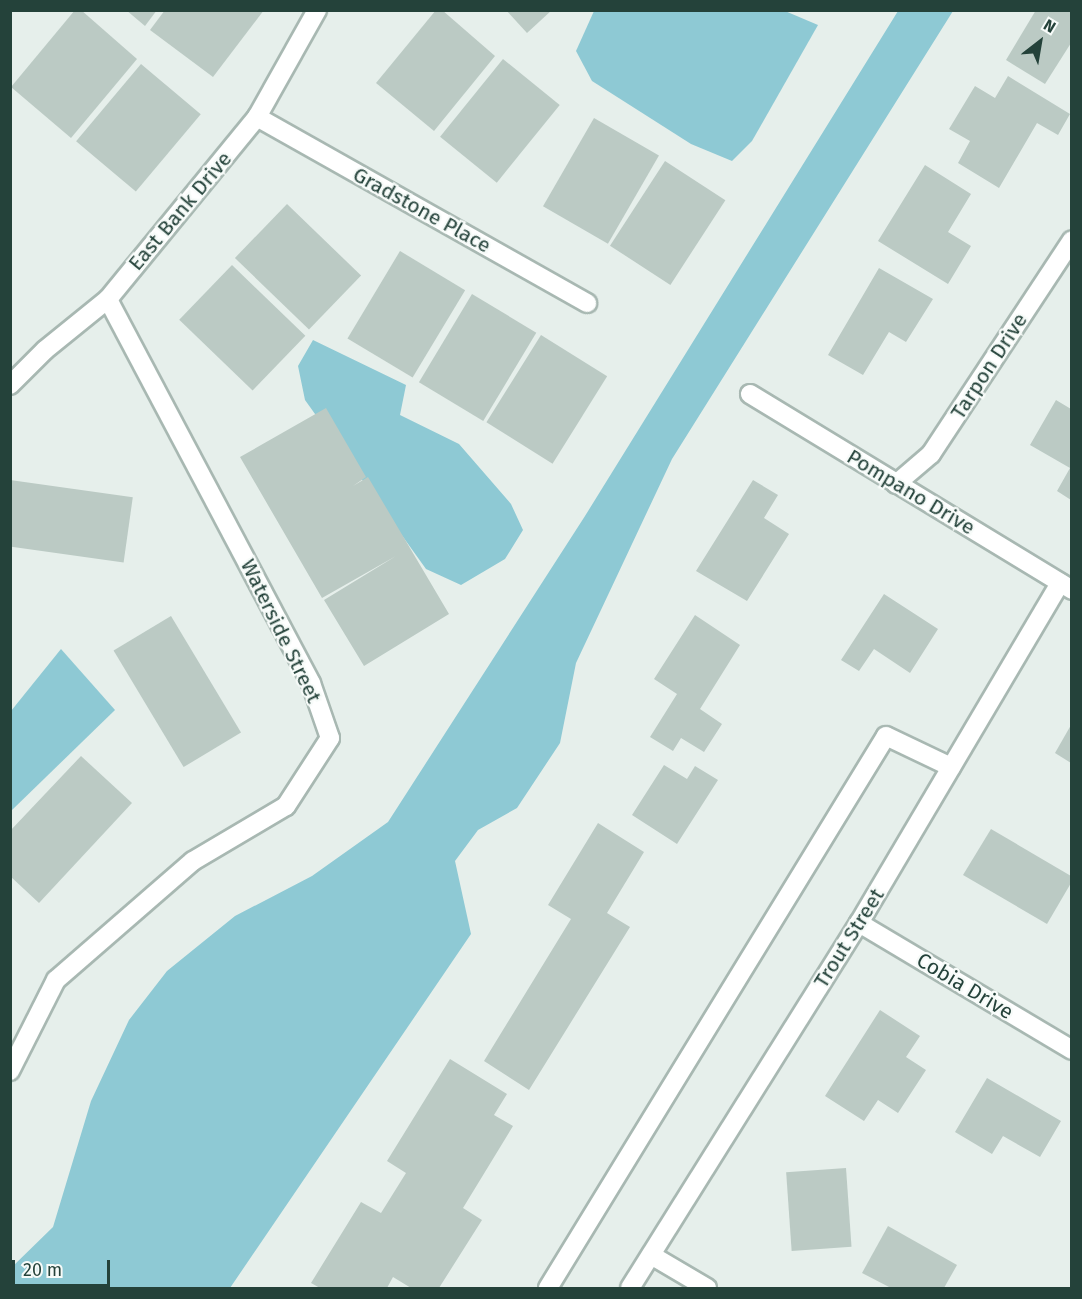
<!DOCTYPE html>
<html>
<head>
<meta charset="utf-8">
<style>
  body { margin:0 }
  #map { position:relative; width:1082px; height:1299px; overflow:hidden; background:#e6efeb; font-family:"Fira Sans",sans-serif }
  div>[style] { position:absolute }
  .water>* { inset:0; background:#8ec9d4 }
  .building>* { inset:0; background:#bbcac4; transform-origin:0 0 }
  .roads { filter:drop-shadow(2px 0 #a8b8b2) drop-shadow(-2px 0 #a8b8b2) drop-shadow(0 2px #a8b8b2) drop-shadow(0 -2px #a8b8b2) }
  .lane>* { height:18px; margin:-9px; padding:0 9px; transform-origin:9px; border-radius:9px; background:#fff }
  .street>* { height:18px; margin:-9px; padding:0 9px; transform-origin:9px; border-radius:9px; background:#fff }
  span { translate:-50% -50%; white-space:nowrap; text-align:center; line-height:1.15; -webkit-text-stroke:4.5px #f7fbf9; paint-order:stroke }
  .street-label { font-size:21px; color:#24423a }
  .frame { position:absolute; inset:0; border:12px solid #24423a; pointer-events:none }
  .north { position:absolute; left:1010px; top:12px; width:60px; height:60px; -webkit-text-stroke:4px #f7fbf9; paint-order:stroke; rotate:31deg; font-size:16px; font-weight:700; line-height:24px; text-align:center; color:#24423a }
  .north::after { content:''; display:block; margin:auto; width:21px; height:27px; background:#24423a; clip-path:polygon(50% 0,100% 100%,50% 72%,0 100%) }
  .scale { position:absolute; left:12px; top:1260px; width:98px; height:27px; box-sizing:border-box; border:3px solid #24423a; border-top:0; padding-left:8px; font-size:18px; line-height:21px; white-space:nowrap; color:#24423a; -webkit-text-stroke:4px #f7fbf9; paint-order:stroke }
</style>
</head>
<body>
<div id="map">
  <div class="water">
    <i style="clip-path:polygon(594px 11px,785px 11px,818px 25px,752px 141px,732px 161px,691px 144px,592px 81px,576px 51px)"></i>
    <i style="clip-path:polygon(898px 11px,953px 11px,672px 459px,576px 663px,560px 743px,517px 808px,478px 830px,455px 861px,471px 934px,230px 1288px,11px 1288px,11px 1268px,53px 1227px,91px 1101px,129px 1020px,167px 971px,235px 916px,312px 876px,388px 822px,585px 516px)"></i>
    <i style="clip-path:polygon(313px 340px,406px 385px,400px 415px,459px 444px,511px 504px,523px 530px,505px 559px,461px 585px,426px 569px,305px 400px,298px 366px)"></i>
    <i style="clip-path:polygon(61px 649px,115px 710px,11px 811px,11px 711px)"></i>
  </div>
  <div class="building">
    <i style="clip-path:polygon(75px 10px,81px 10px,137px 59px,71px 138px,11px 87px)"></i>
    <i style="clip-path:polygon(126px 10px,157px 10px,145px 26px)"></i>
    <i style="clip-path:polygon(165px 10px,264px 10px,213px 77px,150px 30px)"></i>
    <i style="clip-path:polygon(436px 10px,442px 10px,495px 56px,434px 131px,376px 83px)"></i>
    <i style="clip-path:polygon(506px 10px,552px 10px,527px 33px)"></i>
    <i style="clip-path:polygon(1036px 10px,1071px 10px,1071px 43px,1045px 84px,1006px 60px)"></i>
    <i style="left:503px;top:59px;width:73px;height:100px;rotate:39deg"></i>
    <i style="left:141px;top:64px;width:78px;height:101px;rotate:40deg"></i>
    <i style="clip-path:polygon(1008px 76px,1070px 114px,1058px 135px,1037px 123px,999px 188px,958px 163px,970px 141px,949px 129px,975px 86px,995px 98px)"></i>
    <i style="left:594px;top:118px;width:75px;height:102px;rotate:30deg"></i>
    <i style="left:665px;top:161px;width:72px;height:101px;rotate:33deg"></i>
    <i style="clip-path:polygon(925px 165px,971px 194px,948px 232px,971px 246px,948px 284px,878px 241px)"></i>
    <i style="left:287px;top:204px;width:103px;height:75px;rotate:44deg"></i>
    <i style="left:400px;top:251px;width:76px;height:102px;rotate:31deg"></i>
    <i style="left:232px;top:265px;width:102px;height:76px;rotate:44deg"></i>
    <i style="clip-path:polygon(879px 268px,933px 299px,906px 342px,889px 332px,863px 375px,828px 355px)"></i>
    <i style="left:472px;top:294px;width:75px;height:103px;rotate:31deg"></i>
    <i style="left:541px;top:335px;width:78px;height:103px;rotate:32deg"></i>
    <i style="clip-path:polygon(1056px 400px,1071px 409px,1071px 500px,1057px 491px,1070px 468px,1030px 445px)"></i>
    <i style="clip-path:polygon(326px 408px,366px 477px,353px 486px,368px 477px,449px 614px,364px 666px,324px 600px,396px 556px,322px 598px,240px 457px)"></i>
    <i style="left:10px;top:480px;width:124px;height:66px;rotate:8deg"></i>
    <i style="clip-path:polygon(753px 480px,778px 495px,764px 518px,789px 534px,747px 601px,696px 571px)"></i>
    <i style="clip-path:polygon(884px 594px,938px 629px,910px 673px,874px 649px,859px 671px,841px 660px)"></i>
    <i style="clip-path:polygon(695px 615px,740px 645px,700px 709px,722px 724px,704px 752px,681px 738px,673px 751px,650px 737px,677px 694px,654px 679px)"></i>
    <i style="left:171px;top:616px;width:136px;height:67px;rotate:59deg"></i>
    <i style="clip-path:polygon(1071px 725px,1071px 763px,1055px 753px)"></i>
    <i style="clip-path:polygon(81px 756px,132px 803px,39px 903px,10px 876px,10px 831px)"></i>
    <i style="clip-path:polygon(664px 765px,687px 779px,695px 766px,718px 780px,677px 844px,632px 815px)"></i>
    <i style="clip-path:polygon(598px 823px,644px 852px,607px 913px,630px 927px,529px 1090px,484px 1061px,571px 919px,548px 905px)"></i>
    <i style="clip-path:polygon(991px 829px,1071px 876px,1071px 883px,1047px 924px,963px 875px)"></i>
    <i style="clip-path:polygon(880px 1010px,920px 1036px,906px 1057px,926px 1070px,898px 1113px,878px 1100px,864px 1121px,825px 1096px)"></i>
    <i style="clip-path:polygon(450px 1059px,507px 1094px,494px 1115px,513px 1126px,463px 1208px,482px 1220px,439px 1288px,411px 1288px,393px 1277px,387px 1288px,320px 1288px,311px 1283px,361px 1202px,381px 1213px,406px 1173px,387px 1161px)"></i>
    <i style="clip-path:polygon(987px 1078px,1061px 1121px,1040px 1157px,1003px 1136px,992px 1154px,955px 1132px)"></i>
    <i style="left:846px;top:1168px;width:79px;height:60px;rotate:86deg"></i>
    <i style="clip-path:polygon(888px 1226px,957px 1265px,944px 1288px,891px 1288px,862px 1273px)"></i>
  </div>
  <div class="roads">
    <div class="lane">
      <i style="left:548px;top:1288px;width:647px;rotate:-58.52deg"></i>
      <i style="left:886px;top:736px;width:72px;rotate:25.5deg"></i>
    </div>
    <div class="street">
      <i style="left:257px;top:117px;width:379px;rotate:29.4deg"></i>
      <i style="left:10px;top:385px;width:49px;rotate:-45deg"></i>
      <i style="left:45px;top:350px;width:81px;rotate:-39deg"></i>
      <i style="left:108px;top:299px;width:235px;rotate:-50.7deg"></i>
      <i style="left:257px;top:117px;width:123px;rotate:-60.7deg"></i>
      <i style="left:750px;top:394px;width:377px;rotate:31.3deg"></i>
      <i style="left:896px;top:484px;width:46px;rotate:-40.6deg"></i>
      <i style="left:931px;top:454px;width:256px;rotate:-56.6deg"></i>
      <i style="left:859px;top:923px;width:248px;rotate:30.8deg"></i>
      <i style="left:10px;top:1071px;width:102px;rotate:-63.2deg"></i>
      <i style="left:56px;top:980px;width:181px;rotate:-41deg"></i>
      <i style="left:193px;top:861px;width:108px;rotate:-30.6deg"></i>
      <i style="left:286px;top:806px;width:81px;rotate:-57.1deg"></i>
      <i style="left:330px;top:738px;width:58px;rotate:-109.1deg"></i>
      <i style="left:311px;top:683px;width:434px;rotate:-117.9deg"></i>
      <i style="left:651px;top:1255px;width:65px;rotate:30.5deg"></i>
      <i style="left:630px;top:1288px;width:431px;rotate:-57.9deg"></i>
      <i style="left:859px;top:923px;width:395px;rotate:-59.4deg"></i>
    </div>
  </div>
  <div class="street-label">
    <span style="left:422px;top:210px;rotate:29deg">Gradstone Place</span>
    <span style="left:180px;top:211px;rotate:-50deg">East Bank Drive</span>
    <span style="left:989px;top:366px;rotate:-57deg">Tarpon Drive</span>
    <span style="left:911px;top:492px;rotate:31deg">Pompano Drive</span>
    <span style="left:281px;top:631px;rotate:64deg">Waterside Street</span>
    <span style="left:849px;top:938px;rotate:-58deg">Trout Street</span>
    <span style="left:965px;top:986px;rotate:31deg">Cobia Drive</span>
  </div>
  <div class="frame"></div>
  <div class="north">N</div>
  <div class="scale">20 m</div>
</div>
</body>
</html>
